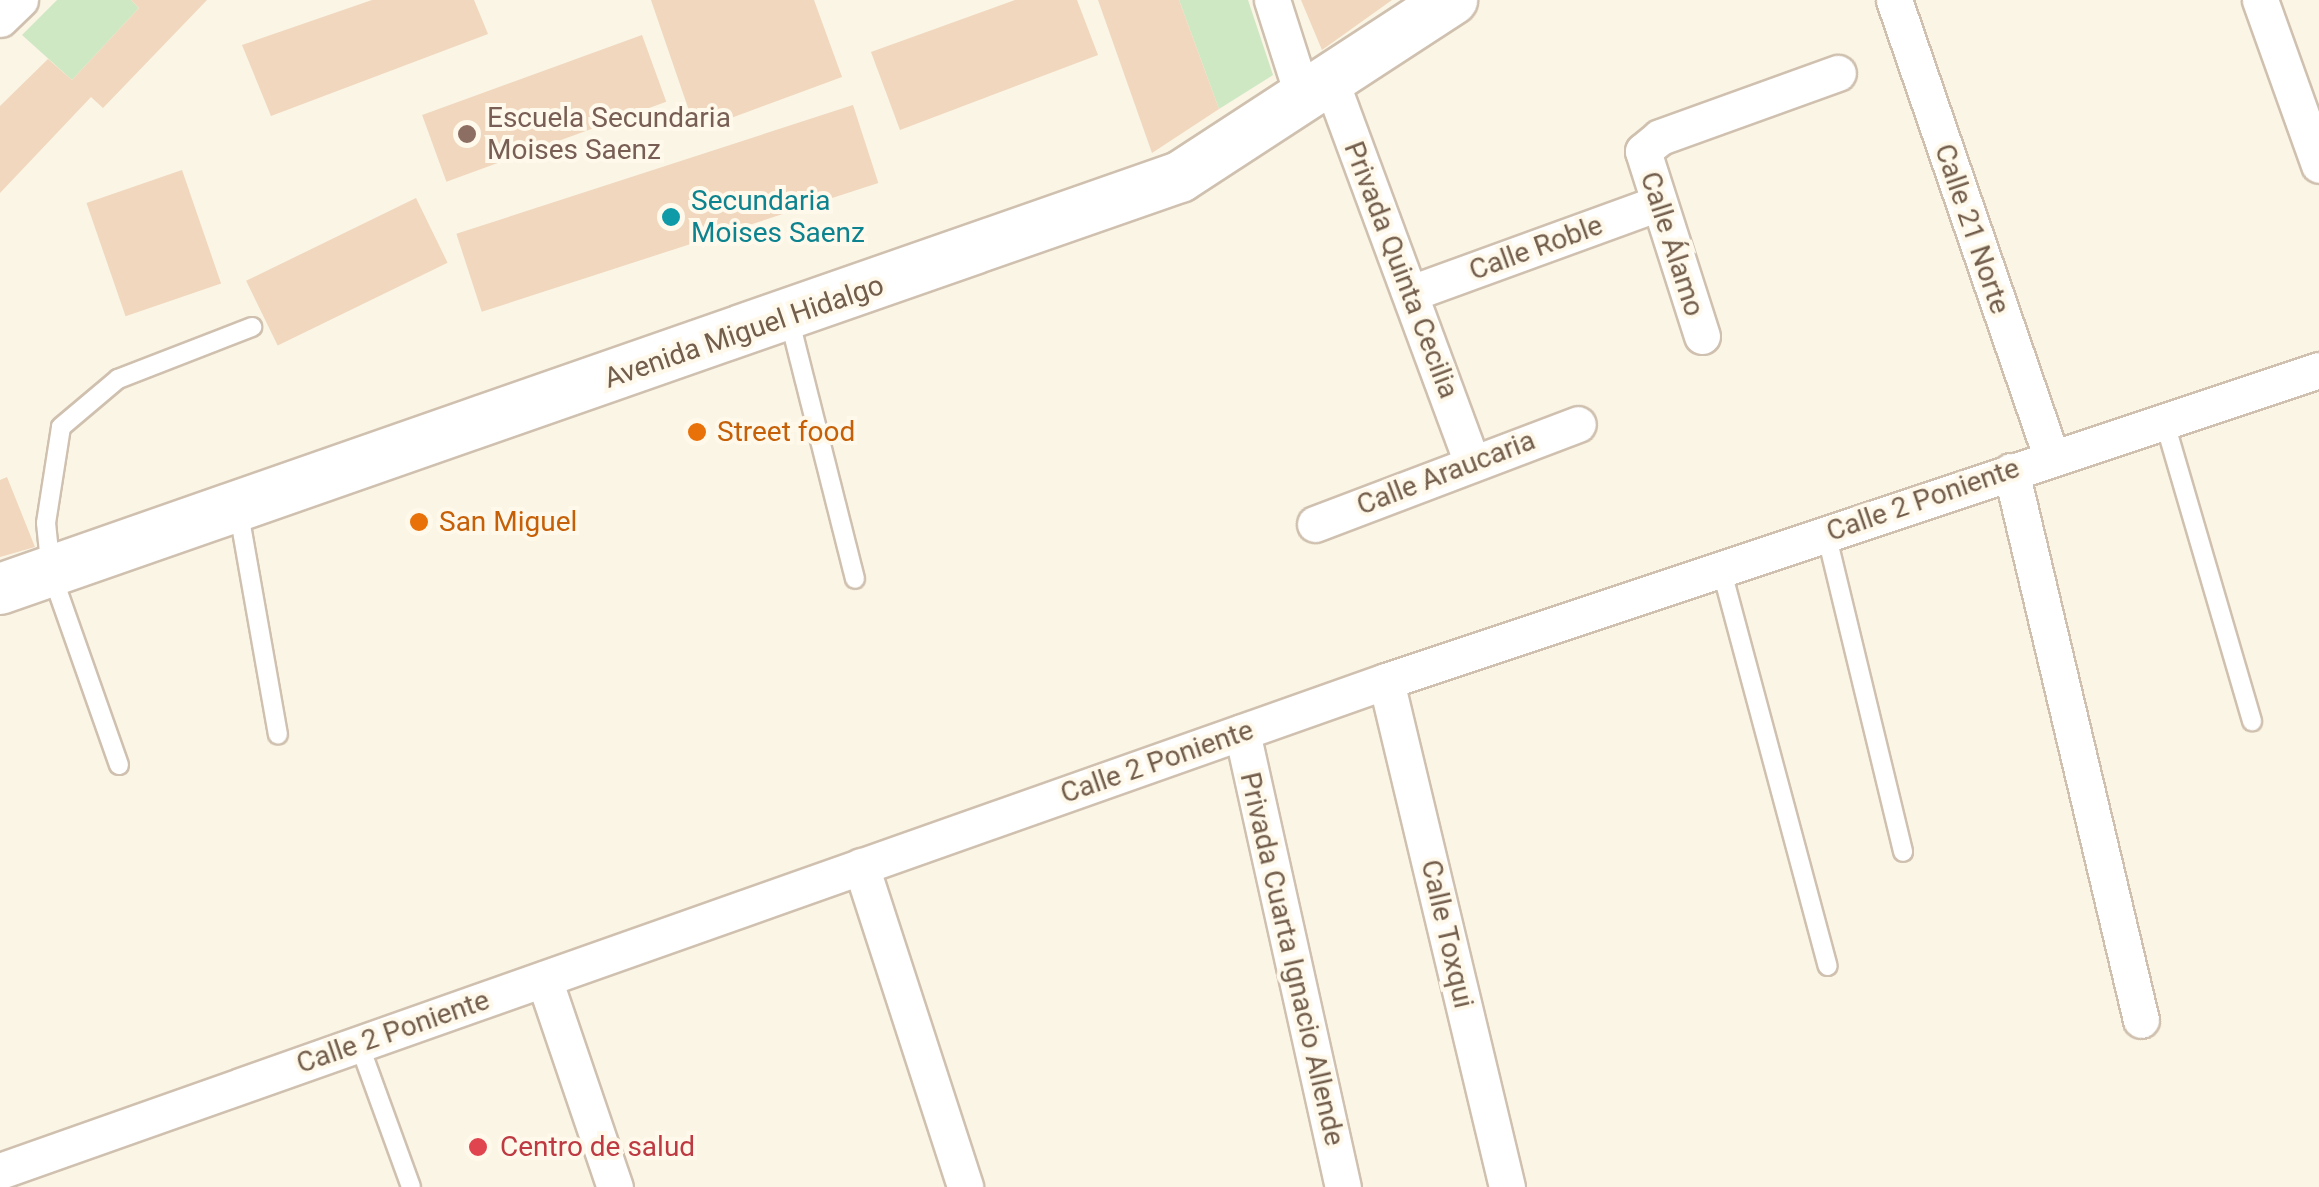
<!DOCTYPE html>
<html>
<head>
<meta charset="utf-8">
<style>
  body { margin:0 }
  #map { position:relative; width:2319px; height:1187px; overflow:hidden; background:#fbf5e5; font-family:Roboto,sans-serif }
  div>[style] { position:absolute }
  .green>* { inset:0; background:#cfe8c4 }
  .building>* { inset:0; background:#f0d7be; transform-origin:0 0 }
  .roads { filter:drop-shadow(2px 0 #cfc0af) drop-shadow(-2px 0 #cfc0af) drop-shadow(0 2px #cfc0af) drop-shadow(0 -2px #cfc0af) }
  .lane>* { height:18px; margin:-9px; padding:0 9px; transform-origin:9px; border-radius:9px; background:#fff }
  .street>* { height:35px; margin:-17.5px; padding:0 17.5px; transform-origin:17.5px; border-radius:17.5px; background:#fff }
  .secondary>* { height:50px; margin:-25px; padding:0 25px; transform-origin:25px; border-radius:25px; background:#fff }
  .dots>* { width:28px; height:28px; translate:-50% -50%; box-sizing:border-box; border:5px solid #fef9eb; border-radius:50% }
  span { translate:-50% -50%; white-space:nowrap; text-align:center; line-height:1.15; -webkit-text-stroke:8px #fef9eb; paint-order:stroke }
  .education-label { font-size:28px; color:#785e54 }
  .left { translate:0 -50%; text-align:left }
  .culture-label { font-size:28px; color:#0d838f }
  .street-label { font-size:28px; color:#735d4b }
  .food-label { font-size:28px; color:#c56008 }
  .health-label { font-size:28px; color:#be3a42 }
</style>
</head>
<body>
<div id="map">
  <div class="green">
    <i style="clip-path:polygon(57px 0,131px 0,139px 8px,72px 80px,22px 35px)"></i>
    <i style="clip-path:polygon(1179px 0,1248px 0,1273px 75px,1219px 109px)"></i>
  </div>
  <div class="building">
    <i style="clip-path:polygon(131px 0,207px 0,103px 108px,91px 97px,0 193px,0 106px,48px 59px,72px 80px,139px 8px)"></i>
    <i style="clip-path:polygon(372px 0,474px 0,488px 34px,271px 116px,242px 45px)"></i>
    <i style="clip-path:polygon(651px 0,814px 0,842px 77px,696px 131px)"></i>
    <i style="clip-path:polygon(1015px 0,1077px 0,1098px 55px,900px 130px,871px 52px)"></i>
    <i style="clip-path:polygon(1098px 0,1179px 0,1219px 109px,1152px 153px)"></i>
    <i style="clip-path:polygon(1301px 0,1392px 0,1322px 50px)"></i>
    <i style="left:642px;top:35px;width:71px;height:234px;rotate:70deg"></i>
    <i style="left:853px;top:105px;width:82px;height:417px;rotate:72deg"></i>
    <i style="left:182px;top:170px;width:120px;height:101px;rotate:71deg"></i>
    <i style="left:416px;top:198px;width:72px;height:189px;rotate:64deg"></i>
    <i style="clip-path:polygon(7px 477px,35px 547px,0 557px,0 480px)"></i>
  </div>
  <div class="roads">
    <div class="lane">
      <i style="left:789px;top:318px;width:269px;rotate:75.8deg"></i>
      <i style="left:2164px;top:420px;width:314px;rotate:73.7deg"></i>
      <i style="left:238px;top:508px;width:230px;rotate:80deg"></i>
      <i style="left:1826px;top:533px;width:328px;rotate:76.4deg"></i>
      <i style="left:1721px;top:568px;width:412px;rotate:75deg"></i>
      <i style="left:119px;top:765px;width:205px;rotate:-109.4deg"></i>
      <i style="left:51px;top:572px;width:49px;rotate:-95.8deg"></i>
      <i style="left:46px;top:523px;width:97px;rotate:-81.1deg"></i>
      <i style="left:61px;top:427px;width:75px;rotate:-40.1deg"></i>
      <i style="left:118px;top:379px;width:144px;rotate:-21.2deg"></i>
      <i style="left:359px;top:1044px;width:152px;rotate:70deg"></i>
    </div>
    <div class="street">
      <i style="left:1272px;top:0;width:102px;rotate:72.3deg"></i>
      <i style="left:1894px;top:0;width:483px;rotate:71deg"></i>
      <i style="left:2260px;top:0;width:175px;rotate:70.3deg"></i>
      <i style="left:0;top:19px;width:28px;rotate:-44deg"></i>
      <i style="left:1330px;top:79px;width:407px;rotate:69.7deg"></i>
      <i style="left:1414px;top:292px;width:260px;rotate:-20deg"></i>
      <i style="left:1702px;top:336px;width:194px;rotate:-107.7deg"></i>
      <i style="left:1643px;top:151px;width:22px;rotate:-39deg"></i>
      <i style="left:1660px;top:137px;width:189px;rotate:-19.8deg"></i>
      <i style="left:2011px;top:471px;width:564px;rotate:76.68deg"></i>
      <i style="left:1315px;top:524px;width:281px;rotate:-20.8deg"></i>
      <i style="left:1386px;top:681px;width:520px;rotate:76.55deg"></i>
      <i style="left:1242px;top:732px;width:466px;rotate:77.5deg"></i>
      <i style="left:861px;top:866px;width:337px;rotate:72deg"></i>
      <i style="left:544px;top:979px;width:220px;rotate:71.2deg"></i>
      <i style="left:0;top:1171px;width:1470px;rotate:-19.47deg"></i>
      <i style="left:1386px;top:681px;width:983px;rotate:-18.43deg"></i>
    </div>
    <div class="secondary">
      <i style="left:0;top:589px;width:1250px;rotate:-19.25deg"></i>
      <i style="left:1180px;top:177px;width:325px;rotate:-33.1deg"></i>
    </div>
  </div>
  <div class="dots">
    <i style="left:467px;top:134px;background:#8d6e63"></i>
    <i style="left:671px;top:217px;background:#0f9aa8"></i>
    <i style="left:697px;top:432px;background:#e8710a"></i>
    <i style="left:419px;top:522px;background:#e8710a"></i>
    <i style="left:478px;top:1147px;background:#e0444e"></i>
  </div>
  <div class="education-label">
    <span class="left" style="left:487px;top:134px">Escuela Secundaria<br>Moises Saenz</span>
  </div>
  <div class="culture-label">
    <span class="left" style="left:691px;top:217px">Secundaria<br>Moises Saenz</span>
  </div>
  <div class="street-label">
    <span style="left:1972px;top:229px;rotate:71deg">Calle 21 Norte</span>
    <span style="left:1672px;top:244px;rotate:72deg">Calle Álamo</span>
    <span style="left:1536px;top:248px;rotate:-20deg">Calle Roble</span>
    <span style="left:1401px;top:270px;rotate:69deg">Privada Quinta Cecilia</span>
    <span style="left:744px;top:332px;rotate:-19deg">Avenida Miguel Hidalgo</span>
    <span style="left:1446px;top:473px;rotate:-21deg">Calle Araucaria</span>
    <span style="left:1923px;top:500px;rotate:-19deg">Calle 2 Poniente</span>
    <span style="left:1157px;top:762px;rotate:-19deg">Calle 2 Poniente</span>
    <span style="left:1447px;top:934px;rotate:77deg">Calle Toxqui</span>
    <span style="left:1292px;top:959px;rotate:77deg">Privada Cuarta Ignacio Allende</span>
    <span style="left:393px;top:1032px;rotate:-19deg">Calle 2 Poniente</span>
  </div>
  <div class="food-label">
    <span class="left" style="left:717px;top:432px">Street food</span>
    <span class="left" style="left:439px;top:522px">San Miguel</span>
  </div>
  <div class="health-label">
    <span class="left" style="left:500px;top:1147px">Centro de salud</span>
  </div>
</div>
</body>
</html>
